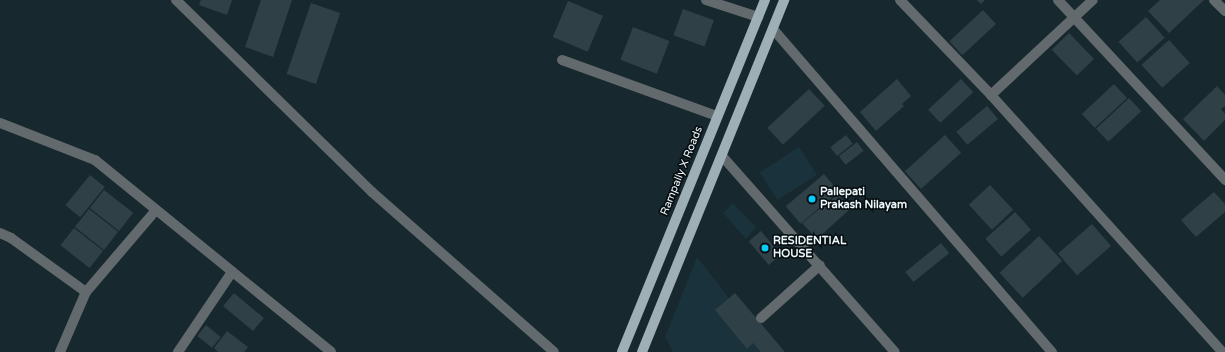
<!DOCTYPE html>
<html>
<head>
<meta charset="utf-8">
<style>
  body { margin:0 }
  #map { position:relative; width:1225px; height:352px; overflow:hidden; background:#17282e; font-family:"Varela Round",sans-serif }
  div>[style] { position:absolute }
  .built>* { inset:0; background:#19323b; transform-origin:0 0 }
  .building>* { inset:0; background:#2f4047; transform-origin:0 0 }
  .minor>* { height:10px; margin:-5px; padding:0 5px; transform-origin:5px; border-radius:5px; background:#626a6d }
  .major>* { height:10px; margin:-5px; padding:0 5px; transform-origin:5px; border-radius:5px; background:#9eafb6 }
  .dots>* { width:11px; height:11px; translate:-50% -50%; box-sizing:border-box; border:2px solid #080f12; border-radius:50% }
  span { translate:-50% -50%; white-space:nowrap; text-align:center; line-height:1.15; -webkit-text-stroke:3.5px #080f12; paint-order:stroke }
  .street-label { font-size:11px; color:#ecf7fb }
  .poi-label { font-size:11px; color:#ecf7fb; font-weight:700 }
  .left { translate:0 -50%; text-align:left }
</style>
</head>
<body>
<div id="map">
  <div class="built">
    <i style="left:799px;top:147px;width:33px;height:47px;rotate:57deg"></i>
    <i style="clip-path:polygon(733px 203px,756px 227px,746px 239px,723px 213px)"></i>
    <i style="clip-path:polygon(697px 257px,771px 352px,673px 352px,665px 337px)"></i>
  </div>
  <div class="building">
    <i style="clip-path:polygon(201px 0,232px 0,227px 15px,199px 5px)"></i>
    <i style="clip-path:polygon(261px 0,292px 0,273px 57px,245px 47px)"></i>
    <i style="clip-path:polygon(977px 0,985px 0,981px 4px)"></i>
    <i style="clip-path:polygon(1160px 0,1204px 0,1169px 33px,1148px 11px)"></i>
    <i style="left:568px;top:1px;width:38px;height:39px;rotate:23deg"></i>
    <i style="left:311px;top:3px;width:31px;height:75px;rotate:19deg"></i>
    <i style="left:683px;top:9px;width:33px;height:28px;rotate:20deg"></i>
    <i style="left:983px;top:10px;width:19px;height:46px;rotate:47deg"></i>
    <i style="left:1146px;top:17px;width:28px;height:37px;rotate:48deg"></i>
    <i style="left:633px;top:27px;width:39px;height:35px;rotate:21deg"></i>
    <i style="left:1069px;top:33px;width:36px;height:24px;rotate:46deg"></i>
    <i style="left:1169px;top:40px;width:31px;height:37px;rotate:48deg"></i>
    <i style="clip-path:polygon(897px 79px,911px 96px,902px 104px,904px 106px,876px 131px,860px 112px)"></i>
    <i style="left:961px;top:79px;width:18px;height:45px;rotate:47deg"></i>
    <i style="left:1114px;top:84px;width:19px;height:44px;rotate:47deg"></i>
    <i style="clip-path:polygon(1217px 86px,1225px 95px,1225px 106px,1221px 109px,1225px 114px,1225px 120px,1204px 141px,1183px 119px)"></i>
    <i style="left:809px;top:89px;width:23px;height:57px;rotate:47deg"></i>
    <i style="left:1129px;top:98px;width:18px;height:45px;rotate:47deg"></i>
    <i style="left:987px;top:106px;width:17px;height:40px;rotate:50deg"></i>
    <i style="left:846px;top:135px;width:11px;height:20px;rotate:52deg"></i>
    <i style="left:945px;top:135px;width:24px;height:54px;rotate:48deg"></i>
    <i style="left:857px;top:142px;width:11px;height:23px;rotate:52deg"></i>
    <i style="left:824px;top:174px;width:23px;height:50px;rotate:50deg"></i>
    <i style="left:90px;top:175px;width:19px;height:39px;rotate:39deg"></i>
    <i style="left:990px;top:185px;width:34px;height:29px;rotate:47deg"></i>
    <i style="left:104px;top:190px;width:37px;height:23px;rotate:38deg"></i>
    <i style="clip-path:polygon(1214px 192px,1225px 204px,1225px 212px,1196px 237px,1181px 220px)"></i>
    <i style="clip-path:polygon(838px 194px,850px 209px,817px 239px,802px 223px)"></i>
    <i style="left:89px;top:209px;width:37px;height:23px;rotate:38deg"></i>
    <i style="left:1015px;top:212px;width:24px;height:40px;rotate:48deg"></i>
    <i style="left:1092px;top:224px;width:29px;height:45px;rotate:49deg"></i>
    <i style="left:74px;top:228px;width:37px;height:22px;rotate:38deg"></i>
    <i style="left:761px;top:231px;width:31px;height:16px;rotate:50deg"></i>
    <i style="left:1039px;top:236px;width:34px;height:54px;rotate:47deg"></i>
    <i style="left:941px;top:243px;width:13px;height:46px;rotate:51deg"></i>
    <i style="left:234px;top:293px;width:39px;height:17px;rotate:40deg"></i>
    <i style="clip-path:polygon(735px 293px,785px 352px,761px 352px,753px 343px,747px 349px,715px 310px)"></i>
    <i style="left:206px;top:325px;width:19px;height:14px;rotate:39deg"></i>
    <i style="clip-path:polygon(227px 331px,248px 347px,244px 352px,218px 352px,214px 348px)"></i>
  </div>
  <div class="minor">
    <i style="left:176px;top:0;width:274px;rotate:44.4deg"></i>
    <i style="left:372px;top:192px;width:242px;rotate:41.3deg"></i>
    <i style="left:706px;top:0;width:55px;rotate:18.1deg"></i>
    <i style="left:900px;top:0;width:132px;rotate:46.2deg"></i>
    <i style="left:991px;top:95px;width:346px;rotate:48deg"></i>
    <i style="left:1058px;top:0;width:246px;rotate:47.1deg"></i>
    <i style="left:1214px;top:0;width:16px;rotate:45deg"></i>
    <i style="left:773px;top:29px;width:427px;rotate:49.2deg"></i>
    <i style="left:562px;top:60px;width:165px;rotate:19.9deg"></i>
    <i style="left:991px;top:95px;width:139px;rotate:-43deg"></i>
    <i style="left:0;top:123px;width:102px;rotate:21.3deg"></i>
    <i style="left:95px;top:160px;width:304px;rotate:39.1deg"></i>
    <i style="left:722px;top:156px;width:261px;rotate:48.6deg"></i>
    <i style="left:0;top:233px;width:12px;rotate:24deg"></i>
    <i style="left:11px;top:238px;width:92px;rotate:35.8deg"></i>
    <i style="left:761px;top:318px;width:79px;rotate:-41.9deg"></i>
    <i style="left:60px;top:352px;width:65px;rotate:-66.6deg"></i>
    <i style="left:86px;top:292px;width:108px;rotate:-49.5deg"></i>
    <i style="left:178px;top:352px;width:97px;rotate:-56deg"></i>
  </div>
  <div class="major">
    <i style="left:622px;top:352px;width:380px;rotate:-67.9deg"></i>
    <i style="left:642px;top:352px;width:380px;rotate:-68deg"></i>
  </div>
  <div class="dots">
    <i style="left:812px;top:199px;background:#07cbf9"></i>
    <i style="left:765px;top:248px;background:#07cbf9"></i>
  </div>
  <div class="street-label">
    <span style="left:682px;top:171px;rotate:-68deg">Rampally X Roads</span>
  </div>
  <div class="poi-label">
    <span class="left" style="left:820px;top:199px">Pallepati<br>Prakash Nilayam</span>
    <span class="left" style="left:773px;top:248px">RESIDENTIAL<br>HOUSE</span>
  </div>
</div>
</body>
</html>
